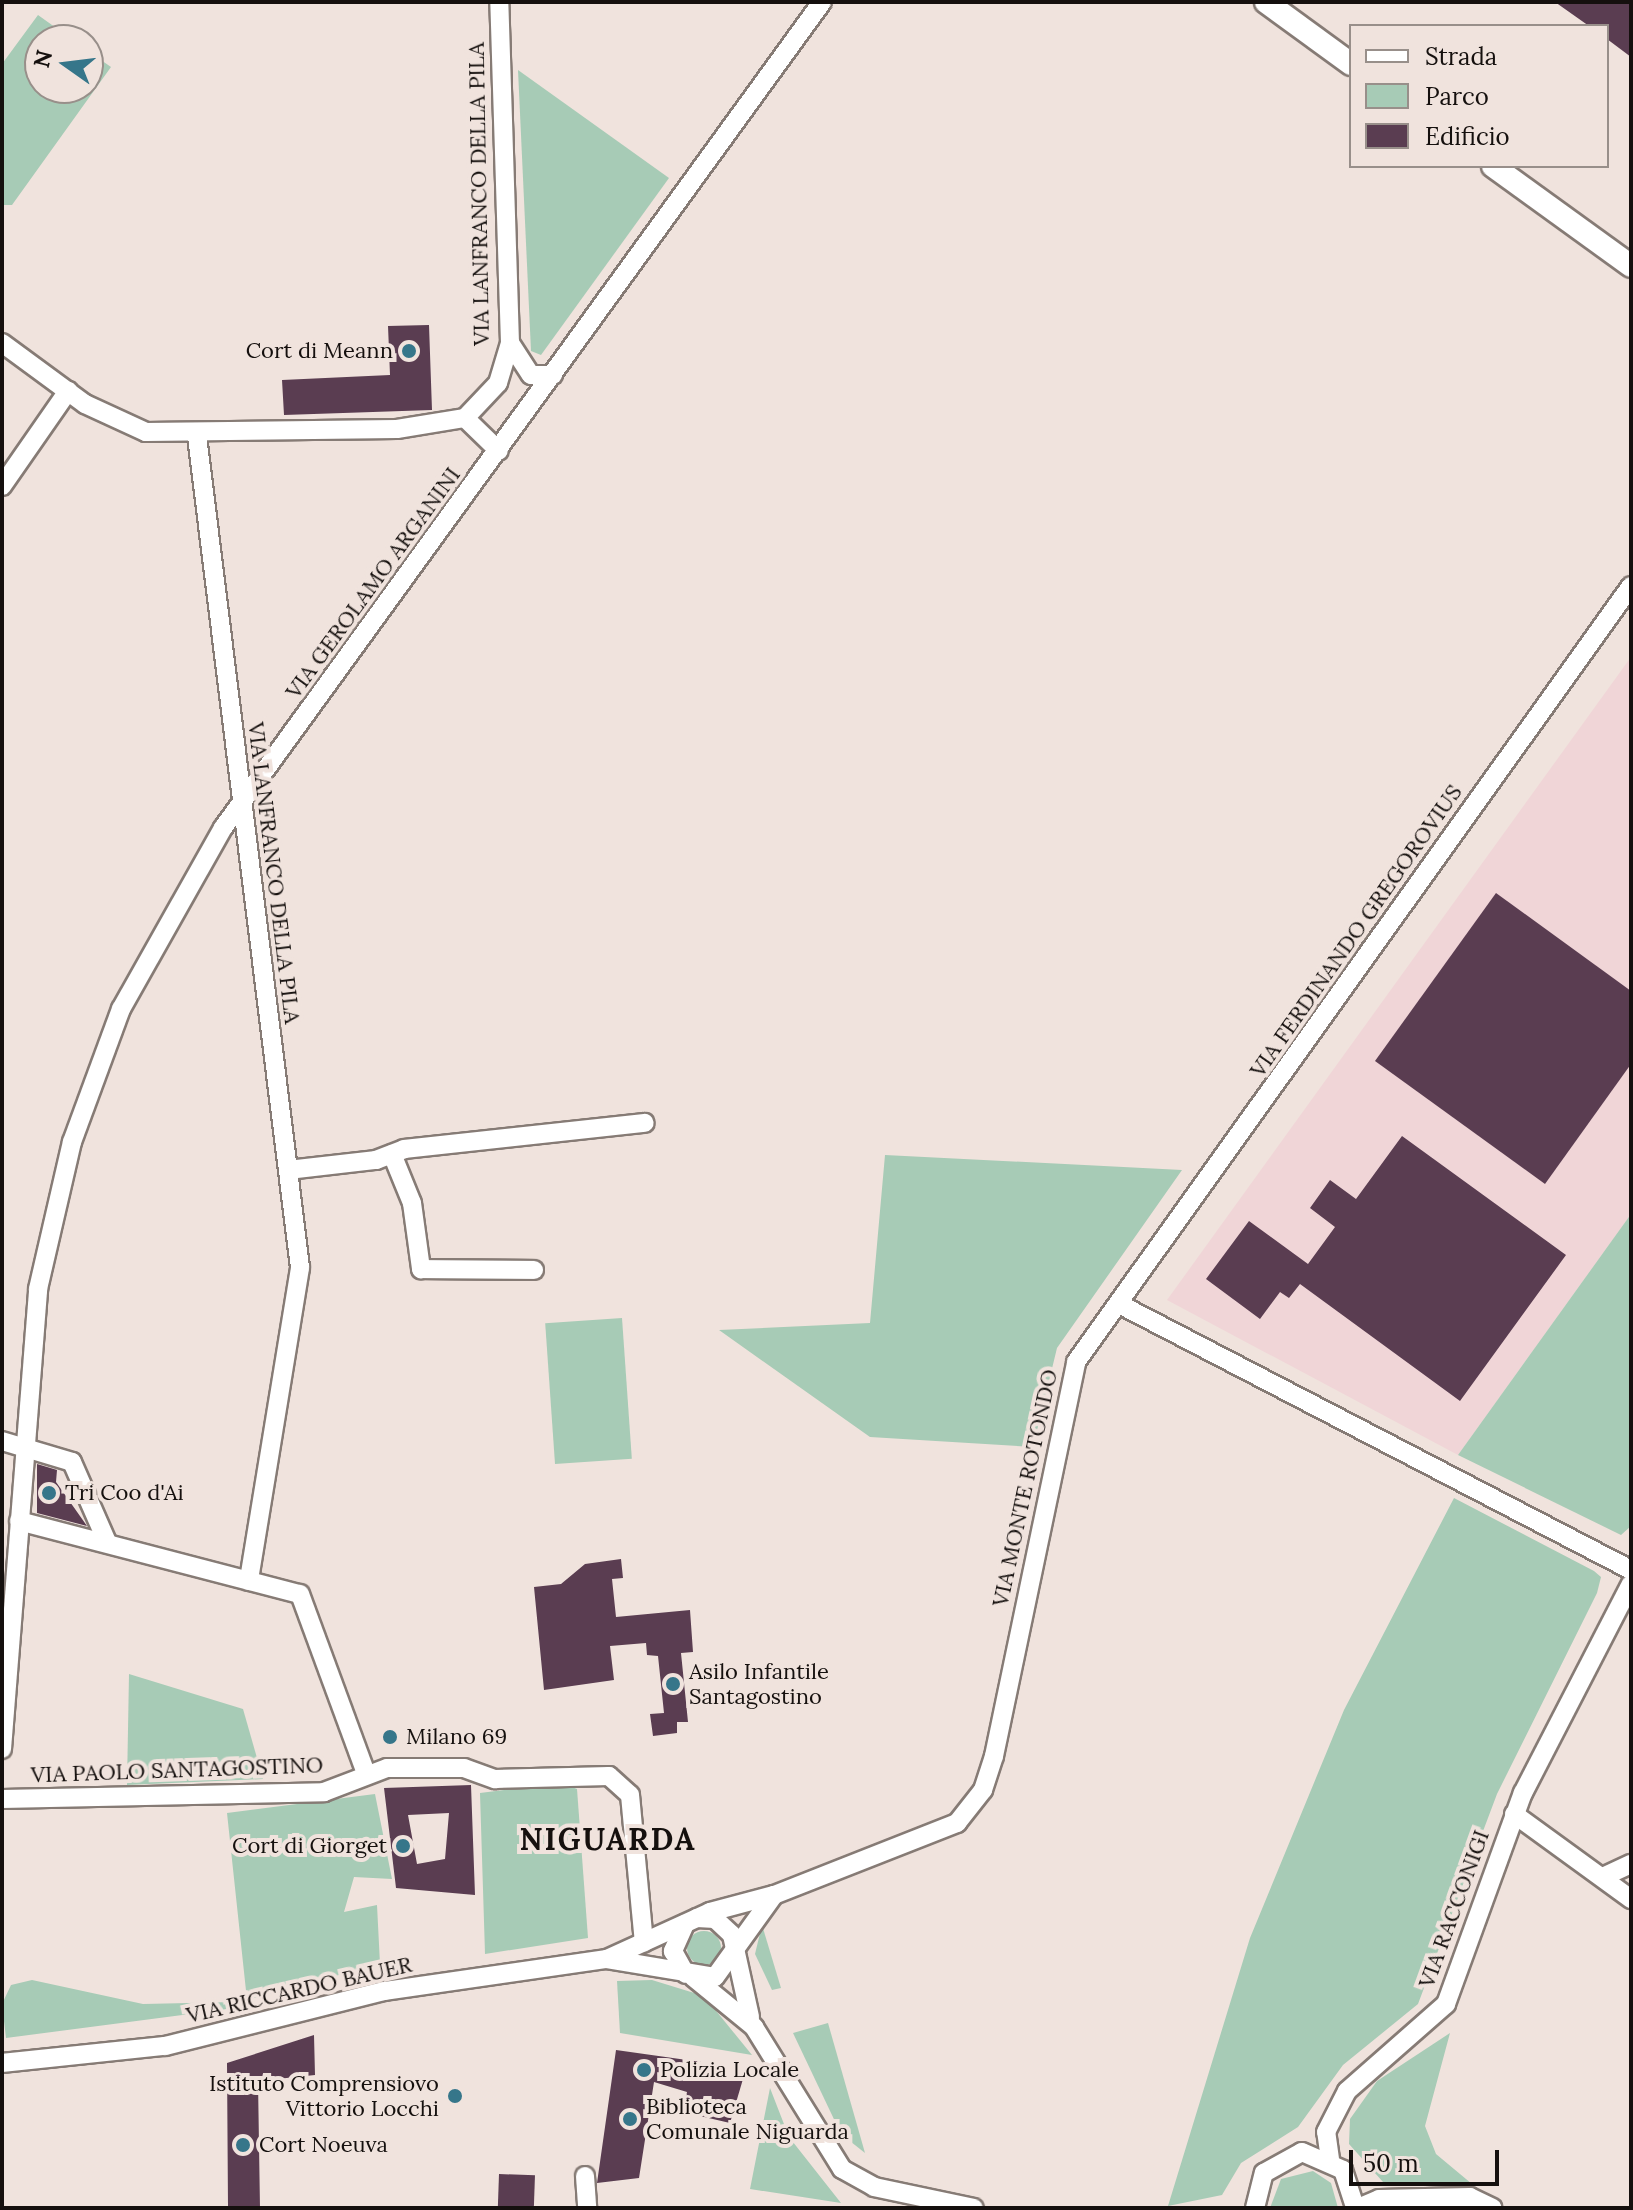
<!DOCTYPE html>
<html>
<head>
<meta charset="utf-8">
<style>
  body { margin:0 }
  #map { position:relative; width:1633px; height:2210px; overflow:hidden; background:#f0e3dd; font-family:Lora,serif }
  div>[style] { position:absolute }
  .industrial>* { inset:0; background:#f0d5d7 }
  .green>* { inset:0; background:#a7cbb6; transform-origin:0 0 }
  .round { border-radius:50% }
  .building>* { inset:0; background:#5a3d51; transform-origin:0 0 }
  .roads { filter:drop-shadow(2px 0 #867b75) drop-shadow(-2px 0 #867b75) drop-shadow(0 2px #867b75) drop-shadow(0 -2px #867b75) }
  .minor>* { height:18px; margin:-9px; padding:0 9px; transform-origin:9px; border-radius:9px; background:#fff }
  .tertiary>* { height:22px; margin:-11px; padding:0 11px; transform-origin:11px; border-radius:11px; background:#fff }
  .dots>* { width:22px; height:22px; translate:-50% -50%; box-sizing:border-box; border:4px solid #f0e3dd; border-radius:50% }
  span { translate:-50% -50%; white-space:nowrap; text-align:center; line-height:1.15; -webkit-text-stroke:8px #f0e3dd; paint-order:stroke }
  .street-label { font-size:22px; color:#15100e }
  .poi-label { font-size:22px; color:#15100e }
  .right { translate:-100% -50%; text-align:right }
  .left { translate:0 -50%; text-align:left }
  .district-label { font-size:30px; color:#15100e; font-weight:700; letter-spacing:2px }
  .frame { position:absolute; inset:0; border:4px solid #15100e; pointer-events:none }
  .legend { position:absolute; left:1349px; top:24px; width:260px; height:144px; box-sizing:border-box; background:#f0e3dd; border:2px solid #988f8a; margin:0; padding:10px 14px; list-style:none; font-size:24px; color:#15100e }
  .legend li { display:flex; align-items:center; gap:16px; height:40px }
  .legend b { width:40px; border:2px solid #988f8a }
  .north { position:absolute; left:24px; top:24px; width:80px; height:80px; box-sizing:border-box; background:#f0e3dd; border:2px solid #988f8a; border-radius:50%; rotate:284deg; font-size:22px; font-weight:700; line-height:32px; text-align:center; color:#15100e }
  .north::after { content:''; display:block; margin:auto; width:28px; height:36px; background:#36768a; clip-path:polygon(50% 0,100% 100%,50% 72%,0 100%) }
  .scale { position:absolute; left:1349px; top:2150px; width:150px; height:36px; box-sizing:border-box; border:4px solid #15100e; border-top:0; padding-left:10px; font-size:24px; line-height:28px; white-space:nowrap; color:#15100e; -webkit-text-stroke:6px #f0e3dd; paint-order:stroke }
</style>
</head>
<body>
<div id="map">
  <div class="industrial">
    <i style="clip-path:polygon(1631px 657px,1631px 1214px,1458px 1455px,1167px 1300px)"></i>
  </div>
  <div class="green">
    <i style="clip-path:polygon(38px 15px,73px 40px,40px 40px,40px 88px,88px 88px,88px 51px,111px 67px,12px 205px,2px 205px,2px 64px)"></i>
    <i style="clip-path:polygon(518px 70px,669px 178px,541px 355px,531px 351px)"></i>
    <i style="clip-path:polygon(885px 1155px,1182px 1170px,1057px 1348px,1033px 1447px,870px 1437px,719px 1330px,870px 1323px)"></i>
    <i style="clip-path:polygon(1631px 1214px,1631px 1526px,1621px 1535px,1458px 1455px)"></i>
    <i style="left:622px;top:1318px;width:141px;height:77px;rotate:86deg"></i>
    <i style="clip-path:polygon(1454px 1498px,1594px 1571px,1601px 1577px,1597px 1593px,1497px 1794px,1418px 2004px,1343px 2065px,1298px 2127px,1241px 2163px,1222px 2195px,1168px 2206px,1250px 1938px,1344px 1710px)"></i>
    <i style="clip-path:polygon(129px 1674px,243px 1709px,263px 1779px,127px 1785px)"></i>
    <i style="clip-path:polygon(562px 1783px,577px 1789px,588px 1938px,485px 1954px,480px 1793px)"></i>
    <i style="clip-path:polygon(375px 1794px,392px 1879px,354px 1877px,344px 1912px,377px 1905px,380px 1964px,247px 2000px,227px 1813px)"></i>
    <i style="clip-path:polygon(762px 1925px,781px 1988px,772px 1990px,755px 1954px)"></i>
    <i class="round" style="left:687px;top:1931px;width:34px;height:34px"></i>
    <i style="clip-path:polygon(32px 1980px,143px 2004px,234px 2002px,236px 2008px,6px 2038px,2px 2004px,11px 1985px)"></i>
    <i style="clip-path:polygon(652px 1980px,704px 1996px,752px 2055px,620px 2033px,617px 1981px)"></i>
    <i style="clip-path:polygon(828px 2023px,865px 2153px,841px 2134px,793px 2033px)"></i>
    <i style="clip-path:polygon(1450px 2033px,1425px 2126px,1436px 2154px,1472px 2184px,1383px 2182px,1349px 2144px,1350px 2119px,1377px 2081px)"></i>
    <i style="clip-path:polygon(770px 2088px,789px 2137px,841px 2203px,750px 2189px)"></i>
    <i style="clip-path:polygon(1313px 2171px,1331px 2183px,1338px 2208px,1270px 2208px,1281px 2179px)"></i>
  </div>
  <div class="building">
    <i style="clip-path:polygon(1555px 2px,1631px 2px,1631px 57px,1607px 39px,1607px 26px,1589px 26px)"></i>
    <i style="clip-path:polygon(429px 325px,432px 410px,284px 415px,282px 380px,390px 375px,388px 326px)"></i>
    <i style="clip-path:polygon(1496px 893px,1631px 991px,1631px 1064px,1545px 1184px,1375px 1061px)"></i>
    <i style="clip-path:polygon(1402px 1136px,1566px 1255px,1460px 1401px,1300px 1284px,1289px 1298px,1280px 1292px,1260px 1319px,1206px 1279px,1249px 1221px,1308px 1264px,1335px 1227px,1310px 1208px,1330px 1180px,1356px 1199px)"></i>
    <i style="clip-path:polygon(37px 1464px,57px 1470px,56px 1482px,87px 1526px,37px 1513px)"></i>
    <i style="clip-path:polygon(621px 1559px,623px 1578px,612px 1579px,616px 1617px,690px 1610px,693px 1652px,681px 1653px,688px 1722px,677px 1722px,677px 1733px,653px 1736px,650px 1714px,664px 1713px,658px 1656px,647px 1655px,646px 1643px,610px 1646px,614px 1680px,544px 1690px,534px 1587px,561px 1584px,585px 1564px)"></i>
    <i style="clip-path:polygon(evenodd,471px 1785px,475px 1895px,396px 1888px,384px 1788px,471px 1785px,449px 1813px,445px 1859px,417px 1864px,408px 1815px,449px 1813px)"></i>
    <i style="clip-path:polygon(314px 2035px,315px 2075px,258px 2081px,260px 2208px,228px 2208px,227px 2063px)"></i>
    <i style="clip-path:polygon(616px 2050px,701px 2062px,698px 2072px,743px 2079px,730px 2123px,683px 2112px,687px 2092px,654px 2082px,639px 2178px,597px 2183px)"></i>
    <i style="left:499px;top:2174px;width:36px;height:34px;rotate:2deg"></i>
  </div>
  <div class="roads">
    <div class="minor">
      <i style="left:2px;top:343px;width:103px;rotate:36.3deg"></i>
      <i style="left:85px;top:404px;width:67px;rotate:24.7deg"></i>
      <i style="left:146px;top:432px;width:251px;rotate:-0.7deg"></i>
      <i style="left:397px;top:429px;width:69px;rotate:-9.2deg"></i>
      <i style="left:465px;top:418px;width:48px;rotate:-46.7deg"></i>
      <i style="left:498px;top:383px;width:42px;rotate:-73.3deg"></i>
      <i style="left:510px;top:343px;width:341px;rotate:-91.8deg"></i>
      <i style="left:510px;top:343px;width:38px;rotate:57deg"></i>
      <i style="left:531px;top:375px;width:22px"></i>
      <i style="left:465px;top:418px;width:47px;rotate:44.1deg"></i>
      <i style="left:197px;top:436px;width:838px;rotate:82.94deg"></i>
      <i style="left:300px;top:1268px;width:317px;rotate:99.3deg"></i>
      <i style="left:2px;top:486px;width:116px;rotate:-55.2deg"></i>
      <i style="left:392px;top:1154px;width:53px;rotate:67.8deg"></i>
      <i style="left:412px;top:1203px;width:67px;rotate:82.2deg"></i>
      <i style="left:421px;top:1269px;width:113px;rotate:0.5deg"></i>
      <i style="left:288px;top:1170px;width:89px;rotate:-6.5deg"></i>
      <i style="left:376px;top:1160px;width:30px;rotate:-21deg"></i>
      <i style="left:404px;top:1149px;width:242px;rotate:-6.2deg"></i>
      <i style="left:1119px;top:1304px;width:577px;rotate:27.45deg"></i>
      <i style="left:2px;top:1441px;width:73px;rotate:16.7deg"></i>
      <i style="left:72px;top:1462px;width:87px;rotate:66.4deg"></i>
      <i style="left:19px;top:1521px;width:290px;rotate:14.6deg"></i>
      <i style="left:300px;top:1594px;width:191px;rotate:69.8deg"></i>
      <i style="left:2px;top:1749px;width:461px;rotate:-85.5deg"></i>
      <i style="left:38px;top:1289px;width:151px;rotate:-77deg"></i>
      <i style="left:72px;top:1142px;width:142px;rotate:-69.8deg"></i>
      <i style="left:121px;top:1009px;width:208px;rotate:-60.6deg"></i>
      <i style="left:223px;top:828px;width:1020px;rotate:-54.05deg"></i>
      <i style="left:2px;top:1799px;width:322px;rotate:-1.2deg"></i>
      <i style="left:324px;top:1792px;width:67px;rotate:-20.9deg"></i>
      <i style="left:387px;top:1768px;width:77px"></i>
      <i style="left:464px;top:1768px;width:33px;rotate:20deg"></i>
      <i style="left:495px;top:1779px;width:114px;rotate:-1.5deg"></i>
      <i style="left:609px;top:1776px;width:28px;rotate:42deg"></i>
      <i style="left:630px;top:1795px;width:148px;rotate:84.6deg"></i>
      <i style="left:1514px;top:1814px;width:145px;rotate:36deg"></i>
      <i style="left:1605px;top:1876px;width:29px;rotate:-25deg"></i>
      <i style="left:697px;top:1918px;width:18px;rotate:3deg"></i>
      <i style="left:715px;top:1919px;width:23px;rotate:43deg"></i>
      <i style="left:732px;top:1935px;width:84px;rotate:77.6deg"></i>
      <i style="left:685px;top:1924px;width:30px;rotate:114deg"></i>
      <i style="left:673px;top:1951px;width:26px;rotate:61deg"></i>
      <i style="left:607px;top:1959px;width:109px;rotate:9.5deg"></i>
      <i style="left:715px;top:1977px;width:101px;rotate:-54.3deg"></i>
      <i style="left:693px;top:1977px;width:79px;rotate:39.3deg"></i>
      <i style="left:754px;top:2027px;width:167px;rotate:58.2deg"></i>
      <i style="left:842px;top:2169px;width:37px;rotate:29deg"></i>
      <i style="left:874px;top:2187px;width:102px;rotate:11.9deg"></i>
      <i style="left:2px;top:2063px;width:164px;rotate:-6deg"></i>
      <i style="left:165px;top:2046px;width:226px;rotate:-14.1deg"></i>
      <i style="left:384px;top:1991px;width:225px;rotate:-8.2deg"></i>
      <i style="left:607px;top:1959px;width:113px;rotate:-24.5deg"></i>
      <i style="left:710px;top:1912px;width:66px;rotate:-14.9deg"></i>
      <i style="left:774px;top:1895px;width:197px;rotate:-21.5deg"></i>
      <i style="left:957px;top:1823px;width:42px;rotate:-51.8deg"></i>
      <i style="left:983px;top:1790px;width:36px;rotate:-72deg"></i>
      <i style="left:994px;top:1756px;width:402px;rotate:-78.2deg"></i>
      <i style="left:1076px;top:1362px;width:954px;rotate:-54.43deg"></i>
      <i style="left:1330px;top:2159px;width:27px;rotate:-98deg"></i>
      <i style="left:1326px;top:2132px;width:46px;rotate:-62.9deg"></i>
      <i style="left:1347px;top:2091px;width:132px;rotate:-41.3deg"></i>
      <i style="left:1446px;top:2004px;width:225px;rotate:-70deg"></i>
      <i style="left:1523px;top:1793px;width:235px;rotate:-62.7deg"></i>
      <i style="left:585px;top:2176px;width:32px;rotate:86deg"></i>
      <i style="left:1255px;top:2208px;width:36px;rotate:-76deg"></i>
      <i style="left:1264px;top:2173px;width:43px;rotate:-28.9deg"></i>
      <i style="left:1302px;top:2152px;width:45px;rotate:23.7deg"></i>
      <i style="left:1343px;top:2170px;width:40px;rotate:72deg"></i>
      <i style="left:1358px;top:2208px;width:23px;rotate:-23deg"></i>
      <i style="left:1379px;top:2199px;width:91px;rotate:-1.3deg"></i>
      <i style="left:1470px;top:2197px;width:25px;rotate:26deg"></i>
    </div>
    <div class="tertiary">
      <i style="left:1266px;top:2px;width:105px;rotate:36.1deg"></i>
      <i style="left:1493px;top:166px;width:170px;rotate:35.9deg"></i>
    </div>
  </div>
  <div class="dots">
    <i style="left:409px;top:351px;background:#36768a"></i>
    <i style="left:49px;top:1493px;background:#36768a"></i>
    <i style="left:673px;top:1684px;background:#36768a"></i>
    <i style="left:390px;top:1737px;background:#36768a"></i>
    <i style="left:403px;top:1846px;background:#36768a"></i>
    <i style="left:644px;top:2070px;background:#36768a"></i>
    <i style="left:455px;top:2096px;background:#36768a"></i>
    <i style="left:630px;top:2119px;background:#36768a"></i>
    <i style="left:243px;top:2145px;background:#36768a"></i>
  </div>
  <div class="street-label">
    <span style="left:479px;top:194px;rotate:-91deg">VIA LANFRANCO DELLA PILA</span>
    <span style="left:373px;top:583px;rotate:-54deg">VIA GEROLAMO ARGANINI</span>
    <span style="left:274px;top:873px;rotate:83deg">VIA LANFRANCO DELLA PILA</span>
    <span style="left:1356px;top:931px;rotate:-55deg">VIA FERDINANDO GREGOROVIUS</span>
    <span style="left:1025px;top:1488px;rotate:-78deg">VIA MONTE ROTONDO</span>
    <span style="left:177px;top:1770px;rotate:-2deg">VIA PAOLO SANTAGOSTINO</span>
    <span style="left:1454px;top:1909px;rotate:-70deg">VIA RACCONIGI</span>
    <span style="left:299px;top:1990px;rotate:-13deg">VIA RICCARDO BAUER</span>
  </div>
  <div class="poi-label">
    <span class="right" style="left:393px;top:351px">Cort di Meann</span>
    <span class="left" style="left:65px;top:1493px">Tri Coo d'Ai</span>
    <span class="left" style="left:689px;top:1684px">Asilo Infantile<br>Santagostino</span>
    <span class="left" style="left:406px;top:1737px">Milano 69</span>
    <span class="right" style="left:387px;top:1846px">Cort di Giorget</span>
    <span class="left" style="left:660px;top:2070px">Polizia Locale</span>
    <span class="right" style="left:439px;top:2096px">Istituto Comprensiovo<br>Vittorio Locchi</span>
    <span class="left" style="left:646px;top:2119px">Biblioteca<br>Comunale Niguarda</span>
    <span class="left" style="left:259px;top:2145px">Cort Noeuva</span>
  </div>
  <div class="district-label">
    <span style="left:608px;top:1839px">NIGUARDA</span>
  </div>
  <div class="frame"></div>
  <ul class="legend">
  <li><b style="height:10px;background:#fff"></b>Strada</li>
  <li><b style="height:22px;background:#a7cbb6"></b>Parco</li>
  <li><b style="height:22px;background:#5a3d51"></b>Edificio</li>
  </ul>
  <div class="north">N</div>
  <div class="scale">50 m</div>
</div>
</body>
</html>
